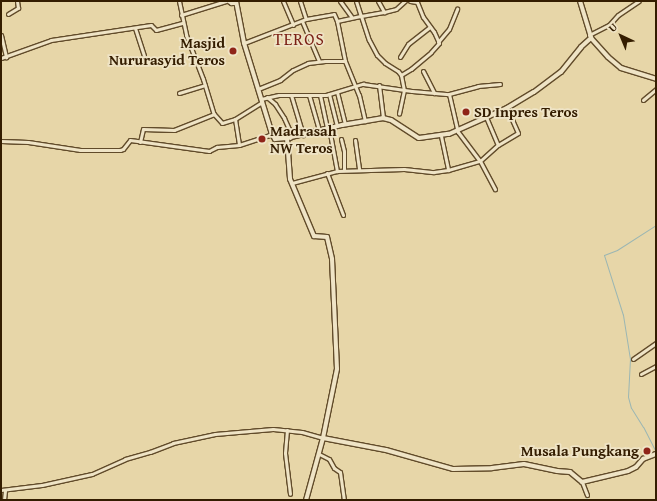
<!DOCTYPE html>
<html>
<head>
<meta charset="utf-8">
<style>
  body { margin:0 }
  #map { position:relative; width:657px; height:501px; overflow:hidden; background:#e7d6a8; font-family:"Gentium Book Plus",serif }
  div>[style] { position:absolute }
  .stream>* { height:1px; margin:-0.5px; padding:0 0.5px; transform-origin:0.5px; border-radius:0.5px; background:#9bb6b3 }
  .roads { filter:drop-shadow(1px 0 #614b2a) drop-shadow(-1px 0 #614b2a) drop-shadow(0 1px #614b2a) drop-shadow(0 -1px #614b2a) }
  .minor>* { height:3px; margin:-1.5px; padding:0 1.5px; transform-origin:1.5px; border-radius:1.5px; background:#efe4c6 }
  .tertiary>* { height:4px; margin:-2px; padding:0 2px; transform-origin:2px; border-radius:2px; background:#efe4c6 }
  .dots>* { width:11px; height:11px; translate:-50% -50%; box-sizing:border-box; border:2px solid #efe4c6; border-radius:50% }
  span { translate:-50% -50%; white-space:nowrap; text-align:center; line-height:1.15; -webkit-text-stroke:3.5px #efe4c6; paint-order:stroke }
  .poi-label { font-size:15px; color:#341d00; font-weight:700 }
  .right { translate:-100% -50%; text-align:right }
  .left { translate:0 -50%; text-align:left }
  .quarter-label { font-size:17px; color:#7a1f14; letter-spacing:1px }
  .frame { position:absolute; inset:0; border:2px solid #341d00; pointer-events:none }
  .north { position:absolute; left:601px; top:16px; width:40px; height:40px; -webkit-text-stroke:3px #efe4c6; paint-order:stroke; rotate:316deg; font-size:11px; font-weight:700; line-height:16px; text-align:center; color:#341d00 }
  .north::after { content:''; display:block; margin:auto; width:14px; height:18px; background:#341d00; clip-path:polygon(50% 0,100% 100%,50% 72%,0 100%) }
</style>
</head>
<body>
<div id="map">
  <div class="stream">
    <i style="left:656px;top:452px;width:28px;rotate:-117deg"></i>
    <i style="left:643px;top:427px;width:22px;rotate:-122deg"></i>
    <i style="left:631px;top:408px;width:11px;rotate:-105deg"></i>
    <i style="left:628px;top:397px;width:38px;rotate:-87deg"></i>
    <i style="left:630px;top:359px;width:45px;rotate:-99deg"></i>
    <i style="left:623px;top:315px;width:63px;rotate:-107.6deg"></i>
    <i style="left:604px;top:255px;width:14px;rotate:-21deg"></i>
    <i style="left:617px;top:250px;width:46px;rotate:-32.7deg"></i>
    <i style="left:586px;top:496px;width:4px;rotate:76deg"></i>
  </div>
  <div class="roads">
    <div class="minor">
      <i style="left:179px;top:1px;width:35px;rotate:78deg"></i>
      <i style="left:186px;top:35px;width:47px;rotate:68.9deg"></i>
      <i style="left:203px;top:79px;width:37px;rotate:73deg"></i>
      <i style="left:214px;top:114px;width:12px;rotate:48deg"></i>
      <i style="left:222px;top:123px;width:14px;rotate:-17deg"></i>
      <i style="left:235px;top:119px;width:26px;rotate:81deg"></i>
      <i style="left:228px;top:1px;width:4px;rotate:34deg"></i>
      <i style="left:231px;top:3px;width:5px"></i>
      <i style="left:283px;top:1px;width:26px;rotate:67deg"></i>
      <i style="left:300px;top:1px;width:19px;rotate:72deg"></i>
      <i style="left:340px;top:1px;width:19px;rotate:54deg"></i>
      <i style="left:356px;top:1px;width:16px;rotate:72deg"></i>
      <i style="left:361px;top:16px;width:23px;rotate:-10deg"></i>
      <i style="left:378px;top:1px;width:13px;rotate:61deg"></i>
      <i style="left:384px;top:12px;width:12px;rotate:-14deg"></i>
      <i style="left:396px;top:9px;width:12px;rotate:-42deg"></i>
      <i style="left:8px;top:14px;width:12px;rotate:-31deg"></i>
      <i style="left:18px;top:8px;width:7px;rotate:-98deg"></i>
      <i style="left:181px;top:15px;width:47px;rotate:-17.3deg"></i>
      <i style="left:302px;top:21px;width:43px;rotate:67deg"></i>
      <i style="left:337px;top:21px;width:41px;rotate:78.7deg"></i>
      <i style="left:345px;top:61px;width:37px;rotate:68deg"></i>
      <i style="left:359px;top:95px;width:27px;rotate:77deg"></i>
      <i style="left:135px;top:28px;width:29px;rotate:72deg"></i>
      <i style="left:1px;top:35px;width:23px;rotate:77deg"></i>
      <i style="left:589px;top:35px;width:22px;rotate:-27deg"></i>
      <i style="left:609px;top:25px;width:13px;rotate:-48deg"></i>
      <i style="left:618px;top:15px;width:25px;rotate:-34deg"></i>
      <i style="left:438px;top:42px;width:17px;rotate:-50deg"></i>
      <i style="left:449px;top:29px;width:22px;rotate:-68deg"></i>
      <i style="left:244px;top:43px;width:66px;rotate:-21.2deg"></i>
      <i style="left:306px;top:19px;width:28px;rotate:-10deg"></i>
      <i style="left:334px;top:14px;width:8px;rotate:67deg"></i>
      <i style="left:337px;top:21px;width:25px;rotate:-12deg"></i>
      <i style="left:361px;top:16px;width:25px;rotate:72deg"></i>
      <i style="left:369px;top:40px;width:17px;rotate:62deg"></i>
      <i style="left:377px;top:55px;width:11px;rotate:45deg"></i>
      <i style="left:385px;top:63px;width:15px;rotate:32deg"></i>
      <i style="left:398px;top:71px;width:5px;rotate:53deg"></i>
      <i style="left:401px;top:75px;width:15px;rotate:79deg"></i>
      <i style="left:404px;top:90px;width:24px;rotate:102deg"></i>
      <i style="left:400px;top:57px;width:15px;rotate:-58deg"></i>
      <i style="left:408px;top:44px;width:28px;rotate:-38deg"></i>
      <i style="left:1px;top:58px;width:53px;rotate:-19.8deg"></i>
      <i style="left:51px;top:40px;width:101px;rotate:-8.5deg"></i>
      <i style="left:151px;top:25px;width:7px;rotate:45deg"></i>
      <i style="left:156px;top:30px;width:27px;rotate:-15deg"></i>
      <i style="left:423px;top:71px;width:25px;rotate:63deg"></i>
      <i style="left:401px;top:75px;width:12px;rotate:-31deg"></i>
      <i style="left:411px;top:69px;width:26px;rotate:-40deg"></i>
      <i style="left:431px;top:52px;width:12px;rotate:-48deg"></i>
      <i style="left:439px;top:43px;width:12px;rotate:-114deg"></i>
      <i style="left:434px;top:32px;width:19px;rotate:-126deg"></i>
      <i style="left:423px;top:17px;width:16px;rotate:-112deg"></i>
      <i style="left:417px;top:2px;width:7px;rotate:-172deg"></i>
      <i style="left:379px;top:85px;width:33px;rotate:83deg"></i>
      <i style="left:258px;top:89px;width:24px;rotate:-22deg"></i>
      <i style="left:280px;top:80px;width:16px;rotate:-38deg"></i>
      <i style="left:293px;top:70px;width:17px;rotate:-25deg"></i>
      <i style="left:308px;top:63px;width:17px;rotate:-7deg"></i>
      <i style="left:325px;top:61px;width:20px"></i>
      <i style="left:337px;top:92px;width:33px;rotate:76deg"></i>
      <i style="left:179px;top:93px;width:27px;rotate:-17deg"></i>
      <i style="left:329px;top:94px;width:33px;rotate:76deg"></i>
      <i style="left:449px;top:94px;width:30px;rotate:-15deg"></i>
      <i style="left:478px;top:86px;width:22px;rotate:-5deg"></i>
      <i style="left:291px;top:95px;width:42px;rotate:73.3deg"></i>
      <i style="left:309px;top:95px;width:37px;rotate:74deg"></i>
      <i style="left:320px;top:95px;width:35px;rotate:78deg"></i>
      <i style="left:267px;top:97px;width:11px;rotate:41deg"></i>
      <i style="left:275px;top:104px;width:17px;rotate:57deg"></i>
      <i style="left:284px;top:118px;width:12px;rotate:66deg"></i>
      <i style="left:289px;top:129px;width:9px;rotate:84deg"></i>
      <i style="left:261px;top:99px;width:18px;rotate:-13deg"></i>
      <i style="left:279px;top:95px;width:47px"></i>
      <i style="left:326px;top:95px;width:39px;rotate:-17deg"></i>
      <i style="left:363px;top:84px;width:49px;rotate:8.1deg"></i>
      <i style="left:412px;top:91px;width:37px;rotate:5deg"></i>
      <i style="left:449px;top:94px;width:39px;rotate:77deg"></i>
      <i style="left:458px;top:132px;width:36px;rotate:53deg"></i>
      <i style="left:480px;top:161px;width:32px;rotate:62deg"></i>
      <i style="left:643px;top:100px;width:17px;rotate:-40deg"></i>
      <i style="left:486px;top:117px;width:30px;rotate:67deg"></i>
      <i style="left:498px;top:145px;width:23px;rotate:-31deg"></i>
      <i style="left:518px;top:133px;width:27px;rotate:-114deg"></i>
      <i style="left:235px;top:119px;width:32px;rotate:-32deg"></i>
      <i style="left:329px;top:128px;width:44px;rotate:79.5deg"></i>
      <i style="left:441px;top:136px;width:35px;rotate:78deg"></i>
      <i style="left:341px;top:139px;width:12px;rotate:76deg"></i>
      <i style="left:344px;top:151px;width:19px;rotate:90deg"></i>
      <i style="left:355px;top:140px;width:30px;rotate:82deg"></i>
      <i style="left:1px;top:141px;width:27px;rotate:2deg"></i>
      <i style="left:28px;top:142px;width:53px;rotate:8.7deg"></i>
      <i style="left:80px;top:150px;width:40px"></i>
      <i style="left:120px;top:150px;width:3px;rotate:-18deg"></i>
      <i style="left:123px;top:149px;width:11px;rotate:-52deg"></i>
      <i style="left:130px;top:140px;width:80px;rotate:7.9deg"></i>
      <i style="left:209px;top:151px;width:9px;rotate:-27deg"></i>
      <i style="left:217px;top:147px;width:22px;rotate:-5deg"></i>
      <i style="left:239px;top:145px;width:35px;rotate:-18deg"></i>
      <i style="left:140px;top:142px;width:13px;rotate:-77deg"></i>
      <i style="left:143px;top:129px;width:31px;rotate:2deg"></i>
      <i style="left:174px;top:130px;width:43px;rotate:-21.8deg"></i>
      <i style="left:327px;top:173px;width:45px;rotate:69.1deg"></i>
      <i style="left:292px;top:183px;width:47px;rotate:-14.9deg"></i>
      <i style="left:337px;top:171px;width:67px;rotate:-1.7deg"></i>
      <i style="left:404px;top:169px;width:30px;rotate:6deg"></i>
      <i style="left:434px;top:172px;width:14px;rotate:-8deg"></i>
      <i style="left:448px;top:170px;width:33px;rotate:-16deg"></i>
      <i style="left:480px;top:161px;width:24px;rotate:-42deg"></i>
      <i style="left:633px;top:359px;width:28px;rotate:-35deg"></i>
      <i style="left:641px;top:374px;width:17px;rotate:-28deg"></i>
      <i style="left:287px;top:430px;width:23px;rotate:95deg"></i>
      <i style="left:285px;top:453px;width:41px;rotate:83deg"></i>
      <i style="left:319px;top:454px;width:11px;rotate:27deg"></i>
      <i style="left:329px;top:459px;width:10px;rotate:61deg"></i>
      <i style="left:334px;top:468px;width:7px;rotate:34deg"></i>
      <i style="left:340px;top:472px;width:28px;rotate:82deg"></i>
      <i style="left:582px;top:482px;width:14px;rotate:69deg"></i>
      <i style="left:1px;top:490px;width:41px;rotate:-7deg"></i>
      <i style="left:42px;top:485px;width:51px;rotate:-12.4deg"></i>
      <i style="left:92px;top:474px;width:36px;rotate:-24deg"></i>
      <i style="left:125px;top:459px;width:26px;rotate:-16deg"></i>
      <i style="left:150px;top:452px;width:25px;rotate:-21deg"></i>
      <i style="left:173px;top:443px;width:43px;rotate:-12.1deg"></i>
      <i style="left:215px;top:434px;width:58px;rotate:-4.9deg"></i>
      <i style="left:273px;top:429px;width:29px;rotate:6deg"></i>
      <i style="left:302px;top:432px;width:22px;rotate:16deg"></i>
      <i style="left:4px;top:500px;width:10px;rotate:-84deg"></i>
    </div>
    <div class="tertiary">
      <i style="left:236px;top:1px;width:43px;rotate:79.2deg"></i>
      <i style="left:244px;top:43px;width:95px;rotate:72.9deg"></i>
      <i style="left:272px;top:134px;width:6px;rotate:59deg"></i>
      <i style="left:275px;top:139px;width:12px;rotate:-5deg"></i>
      <i style="left:287px;top:138px;width:41px;rotate:85.8deg"></i>
      <i style="left:290px;top:179px;width:62px;rotate:67.2deg"></i>
      <i style="left:314px;top:236px;width:13px;rotate:4deg"></i>
      <i style="left:327px;top:237px;width:23px;rotate:77deg"></i>
      <i style="left:332px;top:259px;width:110px;rotate:87.4deg"></i>
      <i style="left:337px;top:369px;width:70px;rotate:101.5deg"></i>
      <i style="left:323px;top:438px;width:64px;rotate:105.3deg"></i>
      <i style="left:580px;top:1px;width:39px;rotate:73deg"></i>
      <i style="left:591px;top:38px;width:25px;rotate:48deg"></i>
      <i style="left:608px;top:57px;width:17px;rotate:40deg"></i>
      <i style="left:621px;top:68px;width:37px;rotate:17deg"></i>
      <i style="left:287px;top:138px;width:57px;rotate:-13.3deg"></i>
      <i style="left:342px;top:125px;width:42px;rotate:-9.7deg"></i>
      <i style="left:383px;top:118px;width:8px;rotate:14deg"></i>
      <i style="left:391px;top:120px;width:33px;rotate:33deg"></i>
      <i style="left:419px;top:138px;width:30px;rotate:-8deg"></i>
      <i style="left:449px;top:134px;width:64px;rotate:-24.1deg"></i>
      <i style="left:507px;top:108px;width:31px;rotate:-31deg"></i>
      <i style="left:534px;top:92px;width:34px;rotate:-37deg"></i>
      <i style="left:561px;top:72px;width:32px;rotate:-51deg"></i>
      <i style="left:581px;top:47px;width:13px;rotate:-42deg"></i>
      <i style="left:323px;top:438px;width:64px;rotate:10.8deg"></i>
      <i style="left:386px;top:450px;width:70px;rotate:15.8deg"></i>
      <i style="left:453px;top:469px;width:39px;rotate:-1deg"></i>
      <i style="left:492px;top:468px;width:32px;rotate:-7deg"></i>
      <i style="left:524px;top:464px;width:34px;rotate:12deg"></i>
      <i style="left:557px;top:471px;width:13px;rotate:4deg"></i>
      <i style="left:570px;top:472px;width:16px;rotate:40deg"></i>
      <i style="left:582px;top:482px;width:47px;rotate:-13.4deg"></i>
      <i style="left:628px;top:471px;width:9px;rotate:-27deg"></i>
      <i style="left:636px;top:467px;width:11px;rotate:-49deg"></i>
      <i style="left:643px;top:459px;width:14px;rotate:-21deg"></i>
    </div>
  </div>
  <div class="dots">
    <i style="left:233px;top:51px;background:#8f2418"></i>
    <i style="left:466px;top:112px;background:#8f2418"></i>
    <i style="left:262px;top:139px;background:#8f2418"></i>
    <i style="left:647px;top:451px;background:#8f2418"></i>
  </div>
  <div class="poi-label">
    <span class="right" style="left:225px;top:51px">Masjid<br>Nururasyid Teros</span>
    <span class="left" style="left:474px;top:112px">SD Inpres Teros</span>
    <span class="left" style="left:270px;top:139px">Madrasah<br>NW Teros</span>
    <span class="right" style="left:639px;top:451px">Musala Pungkang</span>
  </div>
  <div class="quarter-label">
    <span style="left:299px;top:39px">TEROS</span>
  </div>
  <div class="frame"></div>
  <div class="north">U</div>
</div>
</body>
</html>
